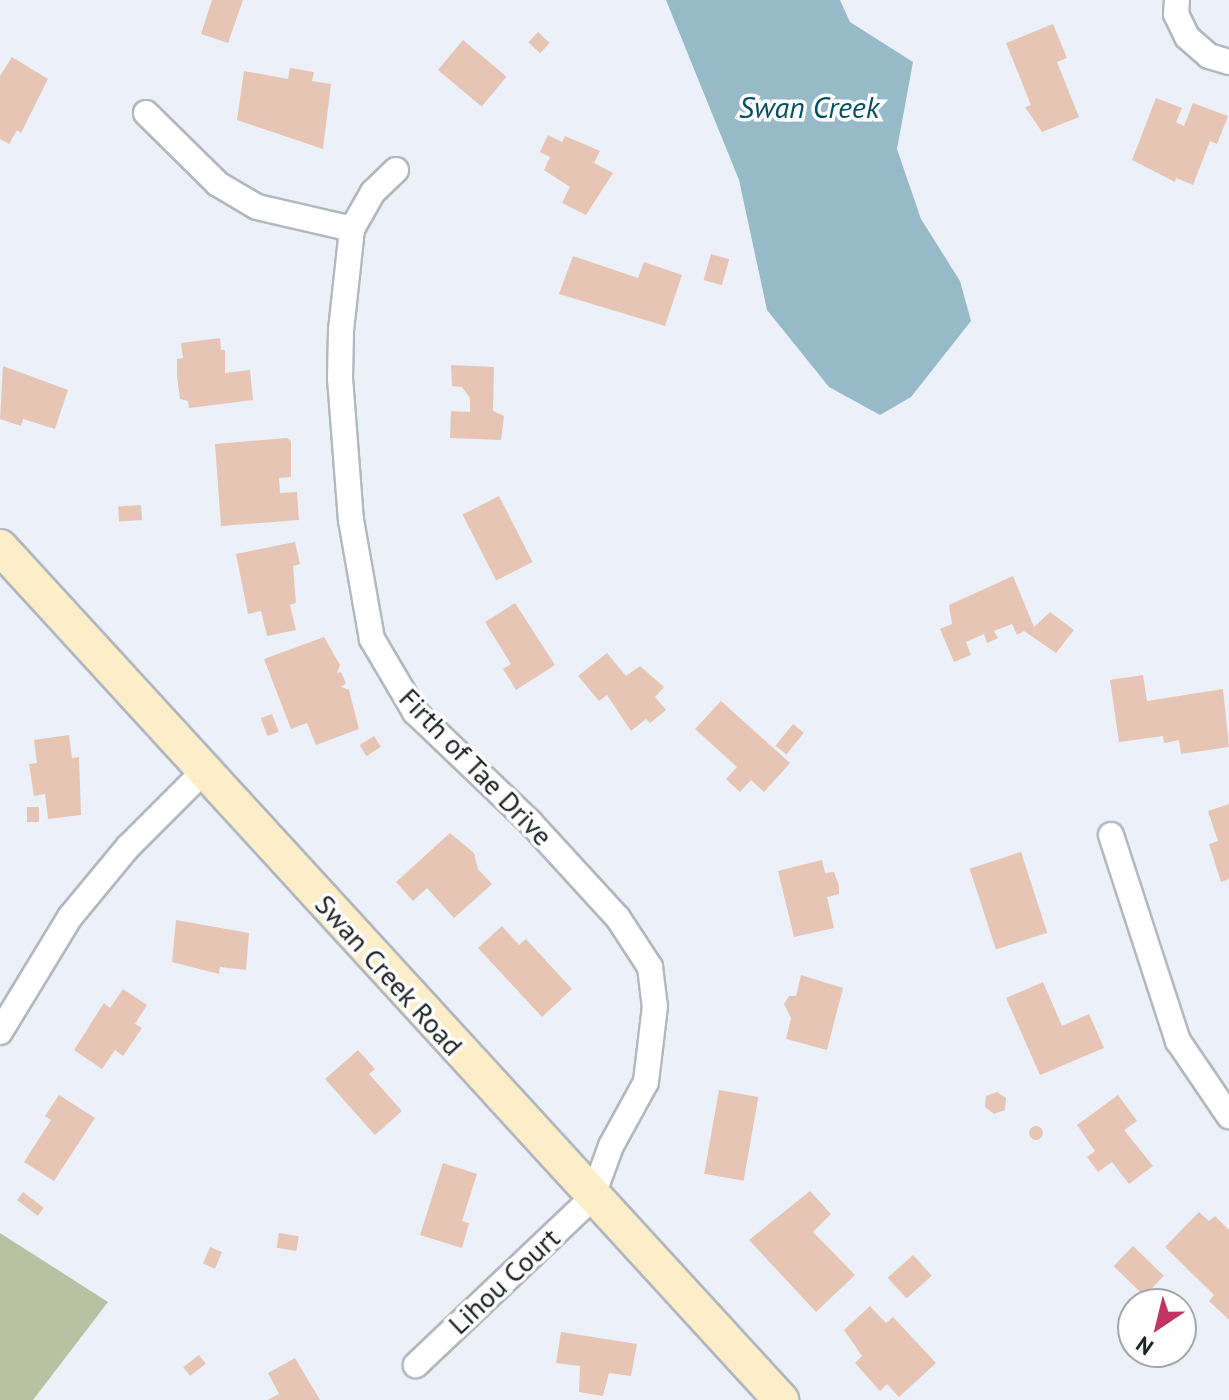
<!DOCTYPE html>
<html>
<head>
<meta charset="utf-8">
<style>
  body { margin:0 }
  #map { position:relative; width:1229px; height:1400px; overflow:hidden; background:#ecf1f9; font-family:"PT Sans",sans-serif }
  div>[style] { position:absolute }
  .forest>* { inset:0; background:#b8c2a3 }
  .water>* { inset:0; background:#97bac9 }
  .building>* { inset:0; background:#e6c5b4; transform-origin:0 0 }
  .round { border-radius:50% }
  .roads { filter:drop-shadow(2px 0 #b3b8bf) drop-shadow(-2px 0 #b3b8bf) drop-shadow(0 2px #b3b8bf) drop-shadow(0 -2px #b3b8bf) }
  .street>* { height:24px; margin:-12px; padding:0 12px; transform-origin:12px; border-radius:12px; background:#fff }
  .secondary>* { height:34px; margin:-17px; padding:0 17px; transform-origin:17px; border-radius:17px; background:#fbeec8 }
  span { translate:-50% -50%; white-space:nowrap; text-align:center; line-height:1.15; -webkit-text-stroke:7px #fefefe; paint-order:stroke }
  .street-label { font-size:28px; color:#202225 }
  .water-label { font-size:30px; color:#065066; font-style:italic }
  .north { position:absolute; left:1117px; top:1288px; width:80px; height:80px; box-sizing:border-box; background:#fefefe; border:2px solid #a5a6a7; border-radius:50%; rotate:215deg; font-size:22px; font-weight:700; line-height:32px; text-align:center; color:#202225 }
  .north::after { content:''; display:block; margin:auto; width:28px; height:36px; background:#c13463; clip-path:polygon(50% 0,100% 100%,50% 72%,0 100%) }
</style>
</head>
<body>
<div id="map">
  <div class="forest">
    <i style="clip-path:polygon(0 1233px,108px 1302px,33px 1400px,0 1400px)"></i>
  </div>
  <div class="water">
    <i style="clip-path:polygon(666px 0,840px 0,850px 22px,913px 62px,897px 149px,921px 219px,960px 281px,971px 321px,911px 397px,880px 415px,829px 387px,767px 310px,739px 180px)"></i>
  </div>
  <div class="building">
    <i style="clip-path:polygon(212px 0,243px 0,228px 43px,201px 34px)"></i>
    <i style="clip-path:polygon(1053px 24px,1067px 58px,1057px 62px,1079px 117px,1042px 132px,1025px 107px,1031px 105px,1006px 43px)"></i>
    <i style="left:538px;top:32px;width:16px;height:14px;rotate:43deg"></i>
    <i style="left:463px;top:40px;width:57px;height:39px;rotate:40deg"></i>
    <i style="clip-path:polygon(12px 57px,48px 79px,21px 133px,17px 130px,9px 144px,0 139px,0 76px)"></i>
    <i style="clip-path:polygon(290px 68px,314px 72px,312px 81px,331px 84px,323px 149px,237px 120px,244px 71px,288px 79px)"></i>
    <i style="clip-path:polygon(1156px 98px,1182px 108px,1176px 122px,1184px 126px,1193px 103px,1228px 116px,1217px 144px,1210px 141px,1193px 185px,1176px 178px,1175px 182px,1132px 160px)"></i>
    <i style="clip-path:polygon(548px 135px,562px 142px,565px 136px,600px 151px,594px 163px,613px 173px,586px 215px,562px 203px,570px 187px,544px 170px,550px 157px,540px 152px)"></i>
    <i style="left:711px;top:254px;width:19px;height:27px;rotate:16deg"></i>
    <i style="clip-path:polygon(573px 256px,638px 278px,644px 262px,682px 275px,665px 326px,559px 294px)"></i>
    <i style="clip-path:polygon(220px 338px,221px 350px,225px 350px,225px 373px,250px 370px,253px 400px,189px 408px,188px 401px,180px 399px,177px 376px,177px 359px,183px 358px,181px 343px)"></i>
    <i style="clip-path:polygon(451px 365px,494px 367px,493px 411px,504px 416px,501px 440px,450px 438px,451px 411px,470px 412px,470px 398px,462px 387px,452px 386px)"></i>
    <i style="clip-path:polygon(3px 366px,68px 390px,55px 429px,23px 419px,21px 426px,0 419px)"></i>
    <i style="clip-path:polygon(287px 438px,291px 441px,291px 477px,279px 478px,280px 493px,297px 492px,299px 520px,221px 526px,215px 444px)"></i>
    <i style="left:499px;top:496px;width:74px;height:41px;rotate:63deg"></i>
    <i style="left:141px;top:505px;width:15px;height:23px;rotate:86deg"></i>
    <i style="clip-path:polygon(295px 542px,300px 564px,293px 566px,296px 603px,290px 605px,296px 630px,267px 636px,261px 611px,248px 614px,236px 554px)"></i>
    <i style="clip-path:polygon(1013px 576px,1034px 627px,1050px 612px,1074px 630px,1056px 653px,1024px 631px,1017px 635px,1012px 624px,994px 631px,998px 638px,987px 643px,984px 634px,966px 642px,971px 655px,954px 662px,940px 629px,952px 624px,949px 605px)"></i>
    <i style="clip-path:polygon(515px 603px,555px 665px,516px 690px,503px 669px,511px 664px,485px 622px)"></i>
    <i style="clip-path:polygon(324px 637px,340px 665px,337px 673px,341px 672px,346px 683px,341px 687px,349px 690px,359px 729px,316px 745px,307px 723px,291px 729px,264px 659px)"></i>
    <i style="clip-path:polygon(607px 653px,626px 676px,640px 666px,664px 687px,655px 697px,666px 710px,650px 723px,646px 719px,631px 731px,607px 695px,599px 701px,578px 676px)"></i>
    <i style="clip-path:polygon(1143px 675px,1147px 701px,1223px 689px,1229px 747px,1181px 754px,1179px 740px,1164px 743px,1163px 736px,1119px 742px,1110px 680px)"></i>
    <i style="clip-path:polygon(721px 701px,790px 763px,764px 792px,751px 780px,740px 792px,726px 779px,737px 767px,695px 729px)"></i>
    <i style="left:272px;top:714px;width:19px;height:12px;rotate:69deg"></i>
    <i style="left:793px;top:724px;width:14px;height:28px;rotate:39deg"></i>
    <i style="clip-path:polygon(69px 735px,72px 758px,79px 757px,81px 815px,48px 819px,45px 794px,34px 796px,29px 764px,37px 763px,34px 740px)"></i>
    <i style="left:374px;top:736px;width:13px;height:17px;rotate:58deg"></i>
    <i style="clip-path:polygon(1229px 804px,1229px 879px,1221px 882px,1209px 844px,1218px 841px,1208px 811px)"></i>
    <i style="left:27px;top:807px;width:12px;height:15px"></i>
    <i style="clip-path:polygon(450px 833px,474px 853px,478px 869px,492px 884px,454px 918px,427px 888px,413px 901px,396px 882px)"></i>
    <i style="left:1021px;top:852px;width:85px;height:54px;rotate:72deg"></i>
    <i style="clip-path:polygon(822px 860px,825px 873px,834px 872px,839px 886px,839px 894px,827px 897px,834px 928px,794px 937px,778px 871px)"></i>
    <i style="clip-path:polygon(176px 920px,249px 933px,246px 970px,220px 967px,219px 974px,172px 962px)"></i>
    <i style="clip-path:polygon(502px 926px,519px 945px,526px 939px,572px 989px,542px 1017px,478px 948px)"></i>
    <i style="clip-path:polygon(801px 975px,843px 988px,827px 1050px,786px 1039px,791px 1018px,784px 1004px,789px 996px,796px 996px)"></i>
    <i style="clip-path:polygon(1043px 982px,1062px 1026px,1089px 1014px,1104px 1048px,1040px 1075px,1006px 998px)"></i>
    <i style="clip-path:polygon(123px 989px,147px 1005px,135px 1024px,142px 1028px,123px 1056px,115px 1050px,102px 1069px,74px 1050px,104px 1003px,110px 1008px)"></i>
    <i style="clip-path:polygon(358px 1050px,375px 1069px,369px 1074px,402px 1111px,375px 1135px,325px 1079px)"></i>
    <i style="left:719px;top:1090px;width:40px;height:85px;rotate:10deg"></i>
    <i style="clip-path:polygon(997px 1092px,1006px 1098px,1005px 1110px,994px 1114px,985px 1107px,986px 1096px)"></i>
    <i style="clip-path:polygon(59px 1095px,95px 1118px,54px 1181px,24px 1162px,51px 1120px,45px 1116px)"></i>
    <i style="clip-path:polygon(1118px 1095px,1137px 1121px,1124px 1130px,1153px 1166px,1129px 1184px,1112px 1162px,1098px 1172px,1087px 1157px,1095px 1151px,1077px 1125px)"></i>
    <i class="round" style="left:1029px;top:1126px;width:14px;height:14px"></i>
    <i style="clip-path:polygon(443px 1163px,477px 1174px,462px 1221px,469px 1223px,462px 1248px,420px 1235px)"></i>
    <i style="clip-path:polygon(810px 1191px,831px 1214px,813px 1232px,855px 1275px,816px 1312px,749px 1240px)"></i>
    <i style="left:23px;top:1192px;width:26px;height:10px;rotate:37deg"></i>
    <i style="clip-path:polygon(1199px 1212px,1209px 1221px,1215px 1216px,1229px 1230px,1229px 1320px,1209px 1301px,1214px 1295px,1165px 1247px)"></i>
    <i style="left:279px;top:1233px;width:20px;height:15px;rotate:9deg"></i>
    <i style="left:1133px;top:1246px;width:43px;height:28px;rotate:44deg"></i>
    <i style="left:210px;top:1247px;width:13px;height:18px;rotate:23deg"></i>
    <i style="left:913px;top:1255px;width:28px;height:34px;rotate:48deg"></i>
    <i style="clip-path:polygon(870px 1306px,886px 1323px,893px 1317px,936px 1363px,899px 1397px,887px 1384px,880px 1391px,855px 1363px,862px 1356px,844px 1330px)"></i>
    <i style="clip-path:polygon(561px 1332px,637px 1344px,631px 1376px,609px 1373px,603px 1396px,579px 1392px,580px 1366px,556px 1363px)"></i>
    <i style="left:199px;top:1355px;width:11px;height:20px;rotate:52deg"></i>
    <i style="clip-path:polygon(295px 1358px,320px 1400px,267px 1400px,279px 1394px,268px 1373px)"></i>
  </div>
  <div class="roads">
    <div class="street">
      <i style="left:1177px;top:0;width:14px;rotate:94deg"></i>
      <i style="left:1176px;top:14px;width:25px;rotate:64deg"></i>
      <i style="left:1187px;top:37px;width:29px;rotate:41deg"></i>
      <i style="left:1209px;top:56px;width:21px;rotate:17deg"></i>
      <i style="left:146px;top:113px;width:101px;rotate:44.6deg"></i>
      <i style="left:218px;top:184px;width:45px;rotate:30.5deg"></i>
      <i style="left:257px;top:207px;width:98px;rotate:13deg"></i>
      <i style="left:396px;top:170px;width:32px;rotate:136deg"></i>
      <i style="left:373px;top:192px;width:43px;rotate:119.6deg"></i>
      <i style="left:352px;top:229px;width:103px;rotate:96.2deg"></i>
      <i style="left:341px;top:331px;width:47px;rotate:91.2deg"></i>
      <i style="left:340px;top:378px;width:142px;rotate:85.6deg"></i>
      <i style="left:351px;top:520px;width:121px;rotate:80deg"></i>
      <i style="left:372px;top:639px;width:85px;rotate:59.5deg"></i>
      <i style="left:415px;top:712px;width:159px;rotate:43.7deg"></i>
      <i style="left:530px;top:822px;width:130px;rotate:47.5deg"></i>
      <i style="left:618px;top:918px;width:59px;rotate:56.9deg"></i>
      <i style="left:650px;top:967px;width:39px;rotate:83deg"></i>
      <i style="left:655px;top:1006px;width:77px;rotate:96.8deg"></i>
      <i style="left:646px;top:1082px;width:73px;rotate:118.7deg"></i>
      <i style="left:611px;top:1146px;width:55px;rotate:110.1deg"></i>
      <i style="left:592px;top:1198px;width:243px;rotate:136.5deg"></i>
      <i style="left:1111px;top:835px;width:217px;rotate:72deg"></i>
      <i style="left:1178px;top:1041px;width:91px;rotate:55.8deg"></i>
      <i style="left:0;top:1032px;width:135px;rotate:-58.7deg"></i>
      <i style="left:70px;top:917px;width:91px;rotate:-50.4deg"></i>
      <i style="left:128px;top:847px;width:106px;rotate:-45deg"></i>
    </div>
    <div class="secondary">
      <i style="left:0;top:547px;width:1157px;rotate:47.52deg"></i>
    </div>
  </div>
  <div class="street-label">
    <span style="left:476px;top:767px;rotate:46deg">Firth of Tae Drive</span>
    <span style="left:389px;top:975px;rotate:48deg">Swan Creek Road</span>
    <span style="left:504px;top:1281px;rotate:-43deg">Lihou Court</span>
  </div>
  <div class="water-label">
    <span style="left:809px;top:107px">Swan Creek</span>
  </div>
  <div class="north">N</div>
</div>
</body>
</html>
